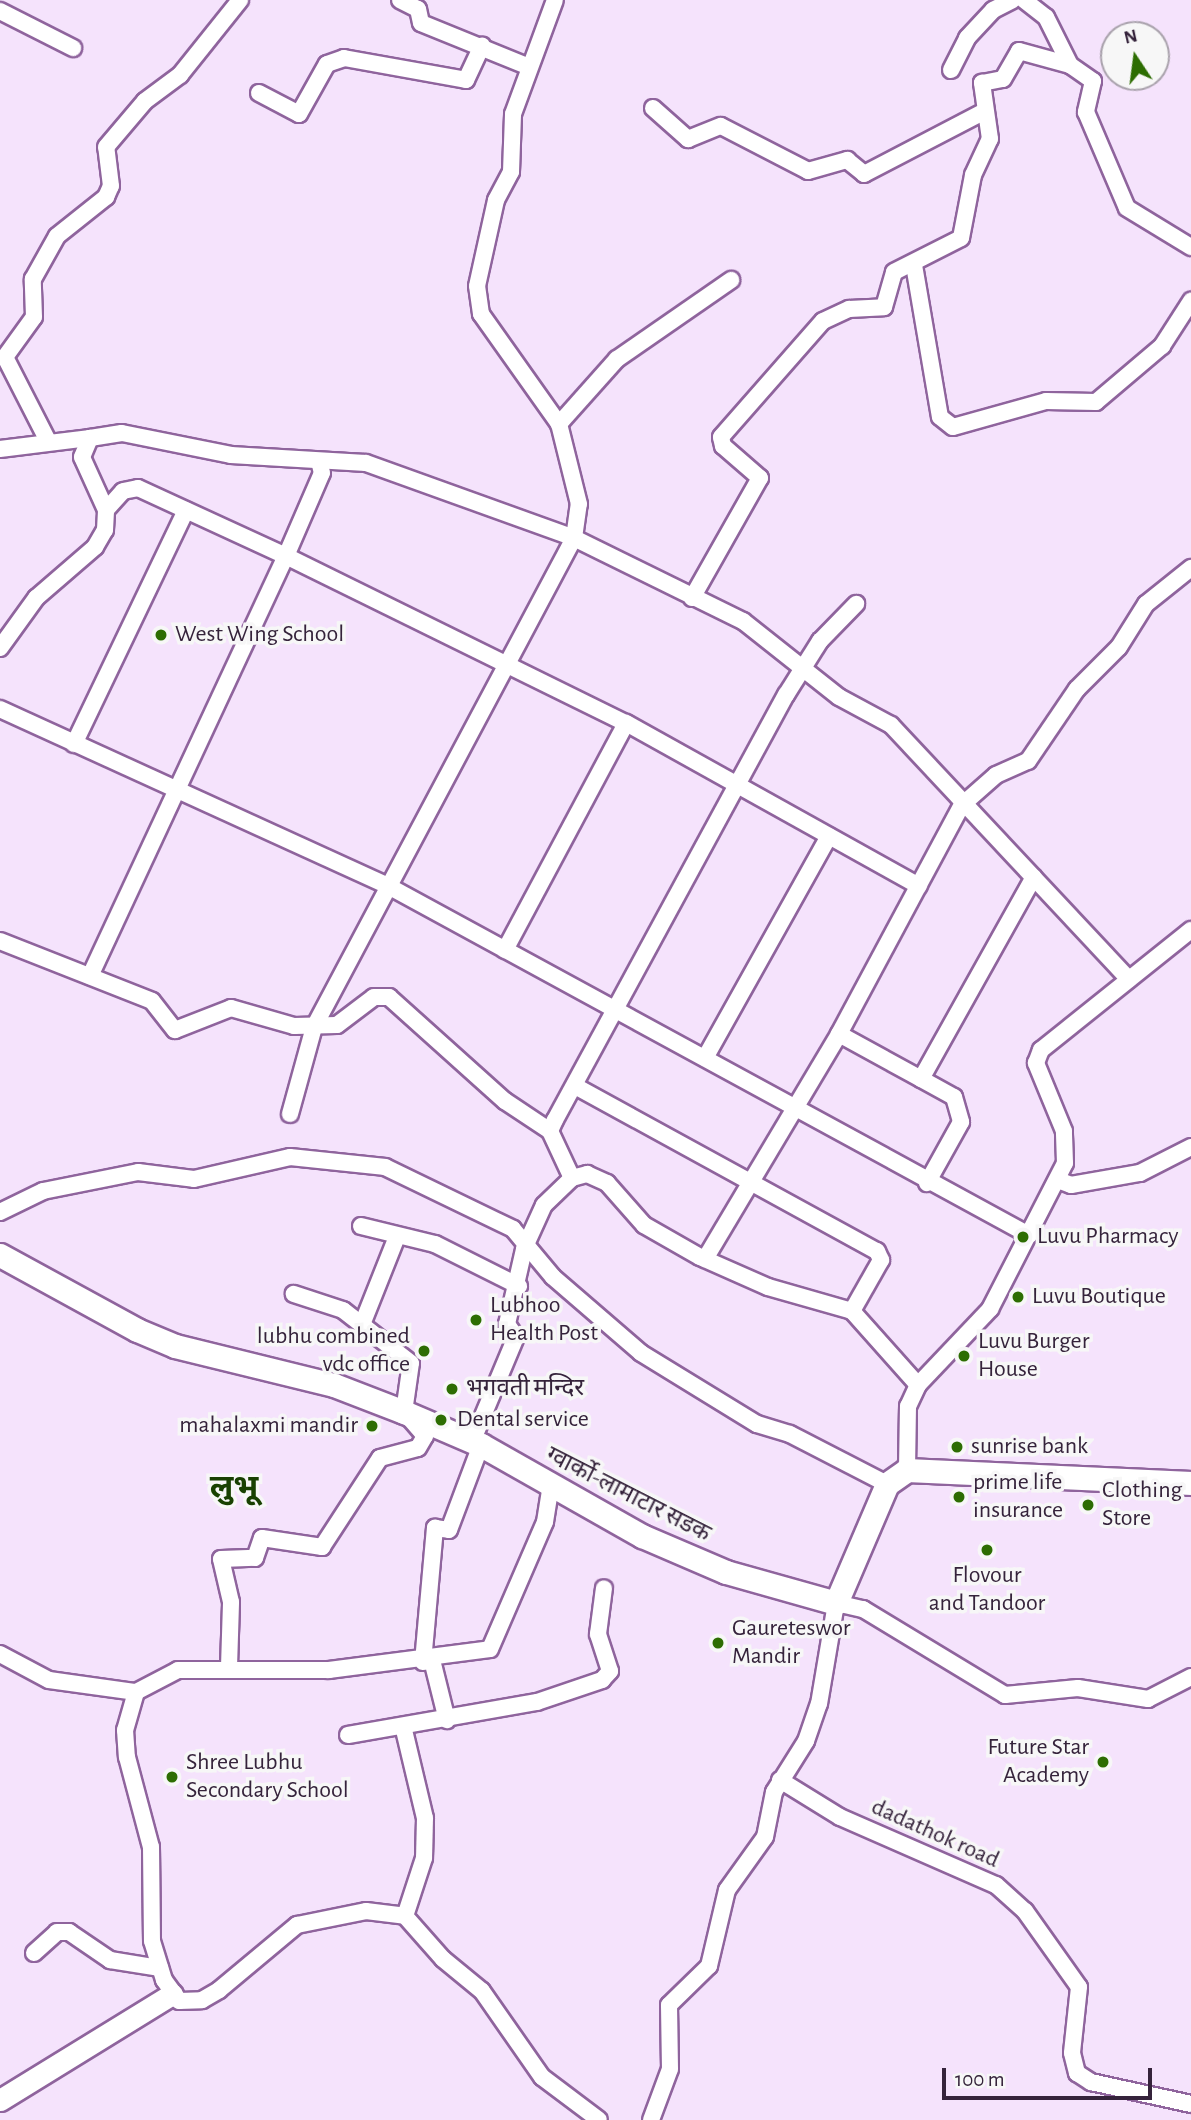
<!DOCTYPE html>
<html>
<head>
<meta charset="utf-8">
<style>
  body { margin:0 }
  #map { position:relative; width:1191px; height:2120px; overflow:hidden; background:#f5e3fc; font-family:"Alegreya Sans","Noto Sans Devanagari",sans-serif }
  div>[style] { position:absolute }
  .roads { filter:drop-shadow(2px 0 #8f649d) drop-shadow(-2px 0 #8f649d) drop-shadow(0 2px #8f649d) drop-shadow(0 -2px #8f649d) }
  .minor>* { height:16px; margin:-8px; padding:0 8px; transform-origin:8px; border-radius:8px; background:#fff }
  .tertiary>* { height:21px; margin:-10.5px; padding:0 10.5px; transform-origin:10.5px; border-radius:10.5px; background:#fff }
  .secondary>* { height:23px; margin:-11.5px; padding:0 11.5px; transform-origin:11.5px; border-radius:11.5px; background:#fff }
  .dots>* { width:19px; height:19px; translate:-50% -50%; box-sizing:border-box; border:4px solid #f7f7f7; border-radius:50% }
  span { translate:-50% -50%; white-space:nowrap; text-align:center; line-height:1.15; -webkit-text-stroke:7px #f7f7f7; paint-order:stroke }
  .poi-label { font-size:24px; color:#35233b }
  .left { translate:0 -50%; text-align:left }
  .right { translate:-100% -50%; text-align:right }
  .street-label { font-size:24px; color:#35233b }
  .district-label { font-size:32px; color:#184101; font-weight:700 }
  .north { position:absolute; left:1100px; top:21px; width:70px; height:70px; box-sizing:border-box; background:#f7f7f7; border:2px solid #a9a2ac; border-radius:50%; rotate:347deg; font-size:19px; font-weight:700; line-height:28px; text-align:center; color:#35233b }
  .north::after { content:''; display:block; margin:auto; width:24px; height:32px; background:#2d6d02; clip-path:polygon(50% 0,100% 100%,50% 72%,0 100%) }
  .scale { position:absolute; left:942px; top:2068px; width:210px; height:32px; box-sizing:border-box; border:4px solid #35233b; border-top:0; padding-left:9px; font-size:21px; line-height:24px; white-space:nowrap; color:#35233b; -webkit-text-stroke:5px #f7f7f7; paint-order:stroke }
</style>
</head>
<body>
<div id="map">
  <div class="roads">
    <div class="minor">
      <i style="left:400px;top:0;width:20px;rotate:27deg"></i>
      <i style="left:418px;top:9px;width:14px;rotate:78deg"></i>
      <i style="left:421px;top:23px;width:114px;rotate:22.1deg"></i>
      <i style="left:1024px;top:0;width:28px;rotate:38deg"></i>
      <i style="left:1046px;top:17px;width:54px;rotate:63.4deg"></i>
      <i style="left:1070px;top:65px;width:28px;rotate:35deg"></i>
      <i style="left:1093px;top:81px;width:32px;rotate:103deg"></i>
      <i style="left:1086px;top:112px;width:104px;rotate:66.9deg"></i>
      <i style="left:1127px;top:208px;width:75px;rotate:31.4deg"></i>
      <i style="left:0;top:11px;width:82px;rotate:26.9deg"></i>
      <i style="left:951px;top:70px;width:36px;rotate:-63deg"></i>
      <i style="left:967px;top:38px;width:38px;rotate:-47deg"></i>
      <i style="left:993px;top:10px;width:22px;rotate:-27deg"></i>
      <i style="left:259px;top:93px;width:45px;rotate:27.7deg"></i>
      <i style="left:299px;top:114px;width:57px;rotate:-60.8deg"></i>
      <i style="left:327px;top:64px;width:18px;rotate:-19deg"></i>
      <i style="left:344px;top:58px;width:124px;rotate:10.2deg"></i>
      <i style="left:466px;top:80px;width:38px;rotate:-65deg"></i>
      <i style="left:653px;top:108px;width:47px;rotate:41.5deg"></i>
      <i style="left:688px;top:139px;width:35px;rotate:-22deg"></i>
      <i style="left:721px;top:126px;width:98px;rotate:27.3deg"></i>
      <i style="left:808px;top:171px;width:41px;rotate:-15.8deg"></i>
      <i style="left:847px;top:160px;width:22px;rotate:39deg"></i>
      <i style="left:864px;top:174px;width:134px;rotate:-27.5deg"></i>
      <i style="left:914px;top:265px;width:154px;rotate:80.3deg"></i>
      <i style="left:940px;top:417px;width:16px;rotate:38deg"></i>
      <i style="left:953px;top:427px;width:97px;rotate:-15.6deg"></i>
      <i style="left:1046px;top:401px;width:50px;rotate:1.1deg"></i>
      <i style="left:1096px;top:402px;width:87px;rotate:-40.3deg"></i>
      <i style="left:1162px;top:346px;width:54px;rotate:-57.2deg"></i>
      <i style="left:559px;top:424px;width:87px;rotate:-48.3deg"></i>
      <i style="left:617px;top:359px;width:139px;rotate:-34.7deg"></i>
      <i style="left:48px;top:441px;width:94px;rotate:-117.1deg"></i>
      <i style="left:5px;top:357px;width:49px;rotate:-54.1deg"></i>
      <i style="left:34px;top:317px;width:38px;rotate:-92deg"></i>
      <i style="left:33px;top:279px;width:49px;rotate:-60.8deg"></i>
      <i style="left:57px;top:236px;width:63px;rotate:-38.5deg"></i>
      <i style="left:106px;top:197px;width:12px;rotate:-66deg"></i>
      <i style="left:111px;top:186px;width:39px;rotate:-97deg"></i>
      <i style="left:106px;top:147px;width:60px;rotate:-49.7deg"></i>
      <i style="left:145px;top:101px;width:44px;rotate:-36.6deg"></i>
      <i style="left:180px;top:75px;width:96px;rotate:-51.3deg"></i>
      <i style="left:0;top:449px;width:91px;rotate:-7deg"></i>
      <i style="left:106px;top:510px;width:25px;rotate:-48deg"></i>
      <i style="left:123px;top:491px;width:15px;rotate:-11deg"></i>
      <i style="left:138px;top:488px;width:163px;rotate:24.7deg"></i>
      <i style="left:286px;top:556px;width:379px;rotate:26.2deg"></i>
      <i style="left:626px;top:723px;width:335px;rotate:29.1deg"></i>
      <i style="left:692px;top:598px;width:138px;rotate:-60.5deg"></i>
      <i style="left:760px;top:478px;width:49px;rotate:-139.1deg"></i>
      <i style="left:723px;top:446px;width:9px;rotate:-103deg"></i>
      <i style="left:721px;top:437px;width:154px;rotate:-48.7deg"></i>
      <i style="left:823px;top:321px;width:29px;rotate:-25deg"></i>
      <i style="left:849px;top:309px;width:35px;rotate:-3deg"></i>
      <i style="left:884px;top:307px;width:36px;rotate:-74deg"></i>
      <i style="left:894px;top:272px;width:75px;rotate:-26.9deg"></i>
      <i style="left:961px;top:238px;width:64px;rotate:-79.2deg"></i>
      <i style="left:973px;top:175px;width:40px;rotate:-65deg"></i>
      <i style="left:990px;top:139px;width:57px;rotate:-98.1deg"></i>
      <i style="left:982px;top:83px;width:21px;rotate:-11deg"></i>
      <i style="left:1003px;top:79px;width:32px;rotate:-60deg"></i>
      <i style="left:1019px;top:51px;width:53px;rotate:15.4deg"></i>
      <i style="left:0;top:648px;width:62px;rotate:-54.2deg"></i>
      <i style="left:36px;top:598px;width:78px;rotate:-40.8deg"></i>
      <i style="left:95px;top:547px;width:20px;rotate:-60deg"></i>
      <i style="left:105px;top:530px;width:20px;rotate:-87deg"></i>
      <i style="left:106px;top:510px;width:58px;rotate:-114.4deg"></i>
      <i style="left:82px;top:457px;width:21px;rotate:-67deg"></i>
      <i style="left:90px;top:438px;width:32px;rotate:-9deg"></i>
      <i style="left:122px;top:433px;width:111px;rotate:11.4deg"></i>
      <i style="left:231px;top:455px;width:135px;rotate:3.4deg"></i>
      <i style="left:366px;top:463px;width:221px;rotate:19.8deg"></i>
      <i style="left:574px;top:538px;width:188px;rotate:26.2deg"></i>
      <i style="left:743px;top:621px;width:122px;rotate:38.4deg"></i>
      <i style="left:839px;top:697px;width:59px;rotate:28.3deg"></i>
      <i style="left:891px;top:725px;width:348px;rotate:46.9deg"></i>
      <i style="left:0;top:709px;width:429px;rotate:24.5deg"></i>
      <i style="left:390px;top:887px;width:728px;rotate:28.57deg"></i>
      <i style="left:74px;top:744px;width:259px;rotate:-64.4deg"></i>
      <i style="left:0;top:941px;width:163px;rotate:21.5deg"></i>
      <i style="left:152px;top:1001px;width:37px;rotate:52deg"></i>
      <i style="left:175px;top:1030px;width:60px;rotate:-21.4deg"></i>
      <i style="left:231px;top:1008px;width:66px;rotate:15.9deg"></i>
      <i style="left:294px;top:1026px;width:43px;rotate:-1.3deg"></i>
      <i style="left:337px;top:1025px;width:46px;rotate:-37.1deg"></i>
      <i style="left:374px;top:997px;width:15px"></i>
      <i style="left:389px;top:997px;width:156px;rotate:41.9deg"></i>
      <i style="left:505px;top:1101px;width:54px;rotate:33.7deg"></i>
      <i style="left:505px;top:950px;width:257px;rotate:-61.9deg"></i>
      <i style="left:90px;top:976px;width:463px;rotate:-65deg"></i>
      <i style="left:286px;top:556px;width:90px;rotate:-66.6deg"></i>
      <i style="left:322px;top:473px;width:12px;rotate:-104deg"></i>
      <i style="left:839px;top:1034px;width:131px;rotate:28.7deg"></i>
      <i style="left:954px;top:1097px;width:26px;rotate:74deg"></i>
      <i style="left:961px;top:1122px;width:70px;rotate:119.1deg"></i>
      <i style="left:705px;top:1058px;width:254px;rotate:-60.8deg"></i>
      <i style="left:921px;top:1079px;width:231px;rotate:-60.8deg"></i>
      <i style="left:575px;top:1086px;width:344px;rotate:28.7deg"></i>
      <i style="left:877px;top:1251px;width:10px;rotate:66deg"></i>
      <i style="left:881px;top:1260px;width:59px;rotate:119.6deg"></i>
      <i style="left:290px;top:1114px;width:90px;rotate:-74.6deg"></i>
      <i style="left:314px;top:1027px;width:554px;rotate:-62deg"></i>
      <i style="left:574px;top:538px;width:34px;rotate:-82deg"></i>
      <i style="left:579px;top:504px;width:82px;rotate:-104deg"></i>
      <i style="left:559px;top:424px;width:135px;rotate:-125.3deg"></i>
      <i style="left:481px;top:314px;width:28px;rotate:-98deg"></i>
      <i style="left:477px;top:286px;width:88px;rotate:-77.5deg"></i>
      <i style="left:496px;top:200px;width:32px;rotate:-62deg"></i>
      <i style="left:511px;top:172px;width:58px;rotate:-88deg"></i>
      <i style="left:513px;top:114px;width:121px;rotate:-69.8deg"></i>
      <i style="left:572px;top:1178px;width:52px;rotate:-115.1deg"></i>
      <i style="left:550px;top:1131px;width:12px;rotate:-66deg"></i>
      <i style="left:555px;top:1120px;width:484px;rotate:-61.5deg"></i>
      <i style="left:786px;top:695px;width:64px;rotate:-57.8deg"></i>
      <i style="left:820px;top:641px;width:52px;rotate:-45.8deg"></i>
      <i style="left:1058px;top:1180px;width:14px;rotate:21deg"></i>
      <i style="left:1071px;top:1185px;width:70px;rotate:-9.9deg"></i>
      <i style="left:1140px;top:1173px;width:57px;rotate:-27deg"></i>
      <i style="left:0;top:1212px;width:48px;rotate:-26deg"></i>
      <i style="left:43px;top:1191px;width:97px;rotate:-11.3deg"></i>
      <i style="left:138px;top:1172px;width:56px;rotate:7.1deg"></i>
      <i style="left:194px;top:1179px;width:98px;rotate:-12.9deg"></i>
      <i style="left:290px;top:1157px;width:96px;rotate:6deg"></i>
      <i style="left:385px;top:1167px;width:142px;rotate:25.8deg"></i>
      <i style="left:513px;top:1229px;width:62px;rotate:50.2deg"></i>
      <i style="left:553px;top:1277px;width:116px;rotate:40.8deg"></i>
      <i style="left:641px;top:1353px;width:136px;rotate:31.5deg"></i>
      <i style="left:757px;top:1424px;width:34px;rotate:17deg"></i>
      <i style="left:790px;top:1434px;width:109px;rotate:27.3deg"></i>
      <i style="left:361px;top:1226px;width:76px;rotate:13.7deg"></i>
      <i style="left:435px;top:1244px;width:94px;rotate:26.6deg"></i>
      <i style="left:705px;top:1259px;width:262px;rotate:-59.2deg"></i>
      <i style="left:839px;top:1034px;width:260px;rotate:-61.8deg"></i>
      <i style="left:962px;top:805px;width:45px;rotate:-41.4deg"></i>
      <i style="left:996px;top:775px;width:35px;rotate:-24deg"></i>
      <i style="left:1028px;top:761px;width:87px;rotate:-55.8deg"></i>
      <i style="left:1077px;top:689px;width:59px;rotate:-45deg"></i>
      <i style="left:1119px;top:647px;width:51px;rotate:-57.9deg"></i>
      <i style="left:1146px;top:604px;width:58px;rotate:-38.7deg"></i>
      <i style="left:363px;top:1322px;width:89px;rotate:-68.3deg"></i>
      <i style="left:918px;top:1385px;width:105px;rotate:-46.5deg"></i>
      <i style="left:990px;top:1309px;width:164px;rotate:-62.8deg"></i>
      <i style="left:1065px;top:1163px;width:32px;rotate:-92deg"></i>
      <i style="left:1064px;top:1131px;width:74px;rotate:-112.4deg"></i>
      <i style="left:1036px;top:1063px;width:14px;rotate:-69deg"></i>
      <i style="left:1041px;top:1050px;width:192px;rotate:-38.7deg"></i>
      <i style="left:472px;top:1442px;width:114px;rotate:-67.3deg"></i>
      <i style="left:516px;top:1337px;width:16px;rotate:-125deg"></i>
      <i style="left:507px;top:1324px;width:77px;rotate:-77.2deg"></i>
      <i style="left:524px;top:1249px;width:48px;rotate:-65.6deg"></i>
      <i style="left:544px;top:1205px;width:39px;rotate:-44deg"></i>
      <i style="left:572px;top:1178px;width:16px;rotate:-15deg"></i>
      <i style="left:587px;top:1174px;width:22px;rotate:24deg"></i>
      <i style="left:607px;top:1183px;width:56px;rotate:48.6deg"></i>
      <i style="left:644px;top:1225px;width:64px;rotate:29.7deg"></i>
      <i style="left:700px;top:1257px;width:74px;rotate:23.8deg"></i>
      <i style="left:768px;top:1287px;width:87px;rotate:15.9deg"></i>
      <i style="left:852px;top:1311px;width:99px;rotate:48.3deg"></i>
      <i style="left:918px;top:1385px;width:23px;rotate:115deg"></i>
      <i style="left:908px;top:1406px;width:64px;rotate:90.9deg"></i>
      <i style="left:0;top:1654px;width:55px;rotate:28deg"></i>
      <i style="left:49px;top:1680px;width:88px;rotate:7.9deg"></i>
      <i style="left:136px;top:1692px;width:40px;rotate:106deg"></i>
      <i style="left:125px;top:1730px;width:27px;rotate:86deg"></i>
      <i style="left:127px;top:1757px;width:93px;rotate:75.1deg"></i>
      <i style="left:151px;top:1847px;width:94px;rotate:89.4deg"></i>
      <i style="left:152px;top:1941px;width:41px;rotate:72.9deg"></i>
      <i style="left:164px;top:1980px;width:26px;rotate:54deg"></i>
      <i style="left:179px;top:2001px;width:23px;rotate:-2deg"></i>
      <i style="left:202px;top:2000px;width:20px;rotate:-30deg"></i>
      <i style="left:219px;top:1990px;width:102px;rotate:-39.8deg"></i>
      <i style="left:297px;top:1925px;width:70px;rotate:-11.5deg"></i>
      <i style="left:366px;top:1911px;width:39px;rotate:7deg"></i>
      <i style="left:405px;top:1916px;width:57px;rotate:48.5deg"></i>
      <i style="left:443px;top:1959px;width:50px;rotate:39.4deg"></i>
      <i style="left:482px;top:1991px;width:105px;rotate:55.1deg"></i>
      <i style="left:542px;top:2077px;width:71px;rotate:37deg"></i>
      <i style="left:432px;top:1660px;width:62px;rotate:76deg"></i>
      <i style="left:423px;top:1662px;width:135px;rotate:-84.9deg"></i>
      <i style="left:435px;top:1528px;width:14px;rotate:8deg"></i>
      <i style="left:449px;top:1530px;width:91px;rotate:-69.4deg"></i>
      <i style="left:229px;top:1667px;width:65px;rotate:-88.2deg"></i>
      <i style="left:231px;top:1602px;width:44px;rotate:-103.1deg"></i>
      <i style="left:221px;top:1559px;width:34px;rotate:-2deg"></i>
      <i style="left:255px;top:1558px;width:21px;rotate:-71deg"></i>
      <i style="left:262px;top:1538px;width:61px;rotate:8.5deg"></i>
      <i style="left:322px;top:1547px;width:106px;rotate:-56.9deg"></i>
      <i style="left:380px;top:1458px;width:39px;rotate:-15deg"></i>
      <i style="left:418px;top:1448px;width:14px;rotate:-60deg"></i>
      <i style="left:425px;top:1436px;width:32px;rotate:-131deg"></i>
      <i style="left:404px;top:1412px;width:49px;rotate:-81.9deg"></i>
      <i style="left:411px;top:1363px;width:86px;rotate:-142.1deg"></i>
      <i style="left:343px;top:1310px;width:52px;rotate:-161.9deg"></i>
      <i style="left:136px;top:1692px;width:47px;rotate:-27.6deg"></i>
      <i style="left:178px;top:1670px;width:151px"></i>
      <i style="left:329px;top:1670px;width:162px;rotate:-7.4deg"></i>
      <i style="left:490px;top:1649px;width:138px;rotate:-66.6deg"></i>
      <i style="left:545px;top:1522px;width:33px;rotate:-81deg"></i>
      <i style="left:404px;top:1730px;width:90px;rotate:76.6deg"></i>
      <i style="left:425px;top:1818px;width:40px;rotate:91.4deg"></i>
      <i style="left:424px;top:1858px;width:61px;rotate:108.1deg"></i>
      <i style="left:348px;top:1735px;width:192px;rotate:-9.9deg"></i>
      <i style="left:537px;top:1702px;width:69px;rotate:-18.7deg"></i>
      <i style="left:602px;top:1680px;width:12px;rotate:-48deg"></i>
      <i style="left:610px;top:1671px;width:39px;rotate:-108deg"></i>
      <i style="left:598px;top:1634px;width:46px;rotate:-82.6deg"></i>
      <i style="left:780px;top:1780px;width:70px;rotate:31.7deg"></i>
      <i style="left:840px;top:1817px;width:170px;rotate:23.6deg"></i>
      <i style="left:996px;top:1885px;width:39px;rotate:42deg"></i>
      <i style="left:1025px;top:1911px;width:93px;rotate:54.6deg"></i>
      <i style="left:1079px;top:1987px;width:66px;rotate:96.1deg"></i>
      <i style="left:1072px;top:2053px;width:21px;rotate:76deg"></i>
      <i style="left:1077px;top:2073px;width:17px;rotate:33deg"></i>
      <i style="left:1091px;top:2082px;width:102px;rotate:12.4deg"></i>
      <i style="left:34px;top:1953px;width:31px;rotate:-42deg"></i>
      <i style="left:57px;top:1932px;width:12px"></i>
      <i style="left:69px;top:1932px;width:50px;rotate:34.3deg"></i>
      <i style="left:110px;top:1960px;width:51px;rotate:9.1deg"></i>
      <i style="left:651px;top:2120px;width:54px;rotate:-69.6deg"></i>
      <i style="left:670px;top:2069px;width:64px;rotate:-90.9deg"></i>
      <i style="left:669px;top:2005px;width:56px;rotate:-44.3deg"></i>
      <i style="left:709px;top:1966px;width:78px;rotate:-76.7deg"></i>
      <i style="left:727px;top:1890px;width:65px;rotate:-54.4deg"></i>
      <i style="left:765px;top:1837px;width:46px;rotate:-78.7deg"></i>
      <i style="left:774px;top:1792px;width:60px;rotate:-57.9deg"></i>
      <i style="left:806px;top:1741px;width:39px;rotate:-71deg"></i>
      <i style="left:819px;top:1704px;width:102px;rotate:-80.4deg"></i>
      <i style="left:836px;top:1603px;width:28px;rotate:13deg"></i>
      <i style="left:863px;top:1609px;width:166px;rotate:31.2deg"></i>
      <i style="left:1005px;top:1695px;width:73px;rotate:-5.5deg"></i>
      <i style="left:1078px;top:1688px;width:71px;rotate:8.9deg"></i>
      <i style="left:1148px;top:1699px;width:48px;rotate:-27.1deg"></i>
    </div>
    <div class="tertiary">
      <i style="left:0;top:2100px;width:202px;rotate:-31.6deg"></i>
    </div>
    <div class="secondary">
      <i style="left:0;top:1255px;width:156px;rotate:28.7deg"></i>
      <i style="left:137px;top:1330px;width:41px;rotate:22.8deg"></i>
      <i style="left:175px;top:1346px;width:164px;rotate:13.8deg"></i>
      <i style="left:334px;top:1385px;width:75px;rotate:21.1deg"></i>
      <i style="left:404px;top:1412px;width:84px;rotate:23.2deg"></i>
      <i style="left:481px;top:1445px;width:185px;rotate:29.5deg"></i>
      <i style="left:642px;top:1536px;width:91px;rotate:23.2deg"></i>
      <i style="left:726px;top:1572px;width:114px;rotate:15.7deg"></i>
      <i style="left:836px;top:1603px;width:129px;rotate:-66.8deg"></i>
      <i style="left:887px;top:1484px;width:24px;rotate:-35deg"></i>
      <i style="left:907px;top:1470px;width:284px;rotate:2.6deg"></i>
    </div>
  </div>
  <div class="dots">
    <i style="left:161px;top:635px;background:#2d6d02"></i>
    <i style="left:1023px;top:1237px;background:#2d6d02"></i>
    <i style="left:1018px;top:1297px;background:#2d6d02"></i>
    <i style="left:476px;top:1320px;background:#2d6d02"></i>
    <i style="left:424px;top:1351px;background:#2d6d02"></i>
    <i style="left:964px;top:1356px;background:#2d6d02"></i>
    <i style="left:452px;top:1389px;background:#2d6d02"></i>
    <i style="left:441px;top:1420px;background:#2d6d02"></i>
    <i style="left:372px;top:1426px;background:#2d6d02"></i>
    <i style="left:957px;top:1447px;background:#2d6d02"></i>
    <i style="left:959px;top:1497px;background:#2d6d02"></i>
    <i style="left:1088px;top:1505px;background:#2d6d02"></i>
    <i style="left:987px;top:1550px;background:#2d6d02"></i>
    <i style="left:718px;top:1643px;background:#2d6d02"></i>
    <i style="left:1103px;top:1762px;background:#2d6d02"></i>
    <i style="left:172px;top:1777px;background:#2d6d02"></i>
  </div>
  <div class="poi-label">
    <span class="left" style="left:175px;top:635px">West Wing School</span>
    <span class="left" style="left:1037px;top:1237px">Luvu Pharmacy</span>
    <span class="left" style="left:1032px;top:1297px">Luvu Boutique</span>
    <span class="left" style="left:490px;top:1320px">Lubhoo<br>Health Post</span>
    <span class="right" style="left:410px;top:1351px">lubhu combined<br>vdc office</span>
    <span class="left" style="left:978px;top:1356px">Luvu Burger<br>House</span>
    <span class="left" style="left:466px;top:1389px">भगवती मन्दिर</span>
    <span class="left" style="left:457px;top:1420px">Dental service</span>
    <span class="right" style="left:358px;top:1426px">mahalaxmi mandir</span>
    <span class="left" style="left:971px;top:1447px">sunrise bank</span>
    <span class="left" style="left:973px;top:1497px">prime life<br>insurance</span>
    <span class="left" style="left:1102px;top:1505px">Clothing<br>Store</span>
    <span style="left:987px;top:1590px">Flovour<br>and Tandoor</span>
    <span class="left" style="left:732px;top:1643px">Gaureteswor<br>Mandir</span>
    <span class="right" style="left:1089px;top:1762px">Future Star<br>Academy</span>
    <span class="left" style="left:186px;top:1777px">Shree Lubhu<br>Secondary School</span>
  </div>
  <div class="street-label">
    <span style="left:628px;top:1495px;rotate:27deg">ग्वार्को-लामाटार सडक</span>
    <span style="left:935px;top:1834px;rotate:24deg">dadathok road</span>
  </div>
  <div class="district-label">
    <span style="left:234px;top:1487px">लुभू</span>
  </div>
  <div class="north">N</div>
  <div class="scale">100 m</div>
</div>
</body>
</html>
